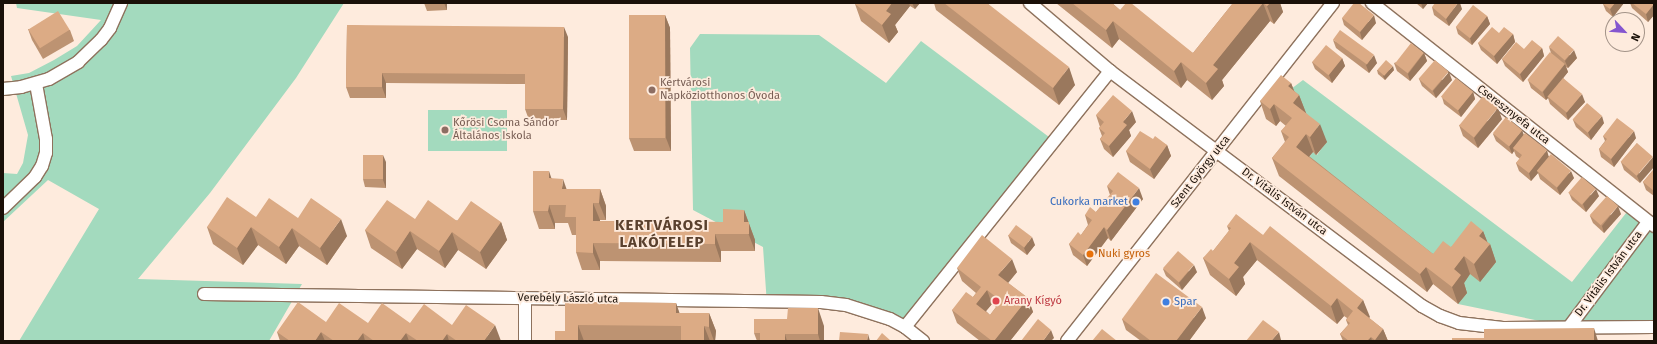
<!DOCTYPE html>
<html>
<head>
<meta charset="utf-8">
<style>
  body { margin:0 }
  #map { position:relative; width:1657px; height:344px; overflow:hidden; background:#feebdd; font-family:"Fira Sans",sans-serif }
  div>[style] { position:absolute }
  .green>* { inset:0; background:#a3dabe; transform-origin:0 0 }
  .roads { filter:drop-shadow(1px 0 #8e725d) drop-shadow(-1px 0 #8e725d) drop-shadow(0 1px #8e725d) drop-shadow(0 -1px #8e725d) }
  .minor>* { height:12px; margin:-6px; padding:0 6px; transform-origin:6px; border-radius:6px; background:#fff }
  .wall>* { inset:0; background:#bd9372 }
  .shaded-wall>* { inset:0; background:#9a785d }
  .building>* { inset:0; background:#dcab85; transform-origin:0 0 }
  .dots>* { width:11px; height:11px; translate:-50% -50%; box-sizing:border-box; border:2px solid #feebdd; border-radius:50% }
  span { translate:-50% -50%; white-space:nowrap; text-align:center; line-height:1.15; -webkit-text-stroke:3.5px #feebdd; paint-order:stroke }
  .education-label { font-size:11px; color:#785e54 }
  .left { translate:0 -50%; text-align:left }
  .street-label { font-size:11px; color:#1a1008 }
  .shop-label { font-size:11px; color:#366cbe }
  .right { translate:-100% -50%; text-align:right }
  .food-label { font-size:11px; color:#c56008 }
  .health-label { font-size:11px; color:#be3a42 }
  .district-label { font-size:15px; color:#5a412e; font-weight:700; letter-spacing:1px }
  .frame { position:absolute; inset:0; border:4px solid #1a1008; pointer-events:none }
  .north { position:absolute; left:1605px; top:12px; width:40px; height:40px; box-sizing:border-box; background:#feebdd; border:1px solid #a39388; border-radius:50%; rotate:116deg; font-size:11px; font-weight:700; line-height:16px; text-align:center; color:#1a1008 }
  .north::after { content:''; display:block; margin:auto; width:14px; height:18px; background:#8556cf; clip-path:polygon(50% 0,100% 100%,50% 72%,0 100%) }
</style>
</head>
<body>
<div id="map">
  <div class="green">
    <i style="clip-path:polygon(16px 3px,344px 3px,296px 78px,210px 193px,138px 279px,302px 284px,269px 341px,19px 341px,99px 209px,48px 180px,3px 222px,3px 173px,17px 174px,23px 163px,28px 135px,11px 76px,29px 73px,54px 60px,77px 46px,101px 20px,17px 8px)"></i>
    <i style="clip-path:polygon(700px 34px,819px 35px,886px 83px,921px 41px,1057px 143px,906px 334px,865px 313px,831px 305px,767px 305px,763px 247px,693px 210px,690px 48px)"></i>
    <i style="clip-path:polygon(1303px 80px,1572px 282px,1630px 208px,1654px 226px,1654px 327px,1569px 327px,1458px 304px,1460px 287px,1470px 274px,1496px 262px,1439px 271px,1303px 164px,1313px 152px,1317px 155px,1326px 142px,1287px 92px)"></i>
    <i style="left:428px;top:110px;width:79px;height:41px"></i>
  </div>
  <div class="roads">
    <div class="minor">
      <i style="left:1030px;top:3px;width:105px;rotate:40.4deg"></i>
      <i style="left:1110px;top:71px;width:391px;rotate:37deg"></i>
      <i style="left:1422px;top:306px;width:21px;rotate:29deg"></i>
      <i style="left:1440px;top:316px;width:20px;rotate:20deg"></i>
      <i style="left:1459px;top:323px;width:44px;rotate:6.5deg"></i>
      <i style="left:1503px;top:328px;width:151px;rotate:-0.4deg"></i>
      <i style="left:1372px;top:3px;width:360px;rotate:38.3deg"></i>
      <i style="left:3px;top:89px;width:18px;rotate:-6deg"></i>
      <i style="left:21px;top:87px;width:29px;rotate:-16deg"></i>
      <i style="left:49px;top:79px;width:34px;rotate:-30deg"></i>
      <i style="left:78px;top:62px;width:32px;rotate:-44deg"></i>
      <i style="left:101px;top:40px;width:15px;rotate:-53deg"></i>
      <i style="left:110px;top:28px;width:27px;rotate:-66deg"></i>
      <i style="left:3px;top:208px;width:45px;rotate:-44.1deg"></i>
      <i style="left:35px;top:177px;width:13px;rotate:-58deg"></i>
      <i style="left:42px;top:166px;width:14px;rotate:-73deg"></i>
      <i style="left:46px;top:153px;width:14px;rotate:-90deg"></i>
      <i style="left:46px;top:139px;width:56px;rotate:-100.3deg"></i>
      <i style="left:204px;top:294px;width:617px;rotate:0.74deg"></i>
      <i style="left:821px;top:302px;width:25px;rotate:7deg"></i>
      <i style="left:846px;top:305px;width:46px;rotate:17.7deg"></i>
      <i style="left:890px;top:319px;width:17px;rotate:28deg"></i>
      <i style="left:905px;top:327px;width:23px;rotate:38deg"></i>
      <i style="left:525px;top:298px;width:43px;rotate:90deg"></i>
      <i style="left:905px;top:327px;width:328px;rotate:-51.3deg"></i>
      <i style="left:1569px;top:327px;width:131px;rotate:-53deg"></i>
      <i style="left:1067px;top:341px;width:430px;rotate:-51.8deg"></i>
    </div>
  </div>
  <div class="wall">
    <i style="clip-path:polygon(424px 3px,447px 3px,447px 10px,427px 11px)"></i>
    <i style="clip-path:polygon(856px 3px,920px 3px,915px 9px,910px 6px,895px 25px,898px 32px,889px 43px,861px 21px,855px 4px)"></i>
    <i style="clip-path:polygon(934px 3px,987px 3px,1075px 85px,1059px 105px,936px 10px)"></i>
    <i style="clip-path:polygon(1056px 3px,1112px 3px,1120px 10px,1193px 53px,1233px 3px,1280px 3px,1283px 12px,1274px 24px,1270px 21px,1222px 80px,1224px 86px,1212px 100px,1187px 80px,1181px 88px,1119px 39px,1112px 48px)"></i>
    <i style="clip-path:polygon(1416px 3px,1428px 3px,1423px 9px)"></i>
    <i style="clip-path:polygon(1624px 3px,1613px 17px,1606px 11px,1603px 4px)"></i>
    <i style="clip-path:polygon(1630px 3px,1654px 3px,1654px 15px,1648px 22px,1632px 8px)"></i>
    <i style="clip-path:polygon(1432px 7px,1462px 9px,1449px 26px,1434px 15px)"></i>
    <i style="clip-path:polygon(665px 15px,670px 28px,671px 151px,634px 151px,629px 138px)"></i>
    <i style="clip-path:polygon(1487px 16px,1490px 24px,1472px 45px,1458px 34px,1456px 27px)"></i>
    <i style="clip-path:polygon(1342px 18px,1376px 23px,1362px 40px,1344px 25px)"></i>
    <i style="clip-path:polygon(347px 25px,568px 37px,567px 120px,529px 120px,525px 109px,525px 84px,386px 83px,386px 98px,350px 98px,346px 87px)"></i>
    <i style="clip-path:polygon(28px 29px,70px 30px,74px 41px,43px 59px,32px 40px)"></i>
    <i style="clip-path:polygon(1499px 33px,1513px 34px,1515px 42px,1497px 64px,1481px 50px,1478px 43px)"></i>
    <i style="clip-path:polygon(1333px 40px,1377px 63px,1369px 73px,1336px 48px)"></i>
    <i style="clip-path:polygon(1549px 47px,1577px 58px,1568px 68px,1566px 67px,1568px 72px,1563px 78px,1585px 102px,1568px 120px,1550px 104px,1548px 98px,1546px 100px,1531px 88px,1528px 80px,1551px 53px)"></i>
    <i style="clip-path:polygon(1542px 48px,1544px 56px,1523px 82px,1505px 66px,1502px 59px,1524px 49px)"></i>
    <i style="clip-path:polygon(1424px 53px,1427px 61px,1410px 81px,1397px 71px,1394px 63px)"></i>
    <i style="clip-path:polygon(1342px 58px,1345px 66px,1332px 83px,1315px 69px,1312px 62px)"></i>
    <i style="clip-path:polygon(1377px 70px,1394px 70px,1385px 80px,1378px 74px)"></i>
    <i style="clip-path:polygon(1419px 79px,1452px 80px,1436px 98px,1422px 86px)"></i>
    <i style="clip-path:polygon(1291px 83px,1294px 91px,1299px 95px,1306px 113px,1327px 142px,1316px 155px,1313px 152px,1309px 156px,1433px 254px,1451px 247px,1483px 231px,1487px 242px,1490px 244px,1496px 262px,1480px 282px,1470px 274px,1464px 283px,1467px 293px,1458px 304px,1433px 284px,1427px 292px,1279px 176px,1272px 158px,1285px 142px,1281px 131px,1286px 126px,1280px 121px,1276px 126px,1266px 119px,1260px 101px)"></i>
    <i style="clip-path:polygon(1473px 92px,1475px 99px,1461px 117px,1444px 104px,1442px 97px)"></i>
    <i style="clip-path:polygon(1096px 115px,1136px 122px,1129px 130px,1131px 136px,1113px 157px,1104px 149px,1100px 139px,1102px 136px,1099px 128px,1100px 127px)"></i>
    <i style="clip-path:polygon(1502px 119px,1478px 148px,1463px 136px,1459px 125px)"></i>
    <i style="clip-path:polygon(1573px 120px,1604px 123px,1591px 140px,1576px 127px)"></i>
    <i style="clip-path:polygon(1493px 134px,1524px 135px,1574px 178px,1560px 195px,1540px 179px,1538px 173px,1531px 181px,1519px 171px,1516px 163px,1520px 159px,1516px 156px,1514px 151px,1512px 154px,1496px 141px)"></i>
    <i style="clip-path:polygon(1603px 136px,1636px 138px,1614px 167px,1601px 157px,1599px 149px,1605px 141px)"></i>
    <i style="clip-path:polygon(1153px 139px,1167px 145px,1171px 156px,1154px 179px,1130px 162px,1126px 151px)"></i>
    <i style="clip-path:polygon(1637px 143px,1640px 183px,1624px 170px,1621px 162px)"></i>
    <i style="clip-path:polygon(386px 162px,386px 188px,365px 187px,363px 179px)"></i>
    <i style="clip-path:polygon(1654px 169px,1654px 196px,1646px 190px,1643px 182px)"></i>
    <i style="clip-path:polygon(551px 178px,566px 189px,600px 189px,606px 206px,606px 220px,600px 220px,600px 221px,723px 222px,744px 210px,755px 240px,755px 251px,721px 251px,721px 262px,600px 261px,600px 270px,582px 270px,576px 252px,576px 235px,572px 235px,568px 223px,555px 223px,555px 229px,539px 229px,533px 211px)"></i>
    <i style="clip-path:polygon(1107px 186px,1143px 199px,1111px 241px,1108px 238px,1087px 266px,1073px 255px,1069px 244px,1081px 235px,1088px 225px,1085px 215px,1096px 212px,1110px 195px)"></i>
    <i style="clip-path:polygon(1569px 193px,1599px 196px,1586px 212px,1572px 200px)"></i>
    <i style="clip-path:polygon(1621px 214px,1604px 233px,1593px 223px,1590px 216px)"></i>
    <i style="clip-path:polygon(256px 217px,298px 218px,347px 236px,327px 265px,299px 246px,286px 264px,258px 245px,243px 265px,213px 244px,207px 227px)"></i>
    <i style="clip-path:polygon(415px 219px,501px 222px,507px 240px,486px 269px,458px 250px,445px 268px,417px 249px,402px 269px,371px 248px,365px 230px)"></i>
    <i style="clip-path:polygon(1227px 226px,1263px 235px,1363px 300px,1369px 318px,1383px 329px,1388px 341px,1343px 341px,1340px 334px,1348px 325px,1346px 320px,1347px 318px,1344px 316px,1337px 324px,1257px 260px,1243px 277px,1245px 284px,1236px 296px,1210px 275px,1203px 258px,1213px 251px,1229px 231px)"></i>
    <i style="clip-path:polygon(1008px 235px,1035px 245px,1027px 255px,1011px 243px)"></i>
    <i style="clip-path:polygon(evenodd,957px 268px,1017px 272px,1008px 283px,1028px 298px,1033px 312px,1010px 341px,980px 341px,957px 323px,952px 310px,973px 297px,976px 293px,962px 281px,957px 268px,992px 304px,996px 307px,990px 315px,986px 311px,992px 304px)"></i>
    <i style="clip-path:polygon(1163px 269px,1197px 272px,1182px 290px,1166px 276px)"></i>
    <i style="clip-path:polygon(583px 302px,676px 303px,679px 313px,709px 313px,716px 331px,715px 341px,555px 341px,565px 331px)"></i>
    <i style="clip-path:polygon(1206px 318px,1189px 341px,1141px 341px,1126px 330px,1122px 319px)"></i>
    <i style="clip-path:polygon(326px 322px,452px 325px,501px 341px,280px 341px,277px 332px)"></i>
    <i style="clip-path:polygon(824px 326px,824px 341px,757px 341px,754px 333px)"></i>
  </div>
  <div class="shaded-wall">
    <i style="clip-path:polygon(444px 3px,447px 3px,447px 10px)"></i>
    <i style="clip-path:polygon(892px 3px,909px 3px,910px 6px,895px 25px,898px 32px,889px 43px,882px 25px,886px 11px)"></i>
    <i style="clip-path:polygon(912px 3px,920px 3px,915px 9px)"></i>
    <i style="clip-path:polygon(1263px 3px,1270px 21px,1222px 80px,1224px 86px,1212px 100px,1206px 83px,1213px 65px)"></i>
    <i style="clip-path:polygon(1270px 3px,1280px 3px,1283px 12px,1274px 24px,1267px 6px)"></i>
    <i style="clip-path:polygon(1421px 3px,1428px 3px,1423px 9px)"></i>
    <i style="clip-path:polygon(1458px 3px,1460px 3px,1462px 9px,1449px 26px,1446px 19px)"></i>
    <i style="clip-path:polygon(1615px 3px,1624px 3px,1613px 17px,1610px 9px)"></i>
    <i style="clip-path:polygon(1654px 4px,1654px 15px,1648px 22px,1646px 14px)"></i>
    <i style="clip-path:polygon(665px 15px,670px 28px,671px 151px,666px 138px)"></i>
    <i style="clip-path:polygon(1374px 15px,1376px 23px,1362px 40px,1360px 32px)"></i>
    <i style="clip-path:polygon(1487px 16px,1490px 24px,1472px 45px,1470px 38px)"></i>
    <i style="clip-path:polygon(1113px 21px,1119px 39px,1112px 48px,1106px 30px)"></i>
    <i style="clip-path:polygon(564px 27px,568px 37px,567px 120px,563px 109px)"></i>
    <i style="clip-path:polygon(1513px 34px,1515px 42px,1497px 64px,1494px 56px)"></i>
    <i style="clip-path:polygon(1542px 48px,1544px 56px,1523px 82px,1520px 74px)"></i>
    <i style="clip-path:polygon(1574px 50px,1577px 58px,1568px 68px,1565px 61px)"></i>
    <i style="clip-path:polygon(1424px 53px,1427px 61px,1410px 81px,1408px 74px)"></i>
    <i style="clip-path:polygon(1374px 55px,1377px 63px,1369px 73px,1366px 65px)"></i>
    <i style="clip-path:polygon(1342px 58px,1345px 66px,1332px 83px,1329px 75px)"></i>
    <i style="clip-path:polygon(1181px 62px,1187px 80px,1181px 88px,1174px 71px)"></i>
    <i style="clip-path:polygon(1565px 64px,1568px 72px,1548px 97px,1547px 96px,1548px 98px,1546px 100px,1543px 92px)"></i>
    <i style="clip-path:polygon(1393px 66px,1394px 70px,1385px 80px,1383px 76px)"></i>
    <i style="clip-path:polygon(1069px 67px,1075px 85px,1059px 105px,1053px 88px)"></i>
    <i style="clip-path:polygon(1449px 72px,1452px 80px,1436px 98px,1433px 91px)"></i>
    <i style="clip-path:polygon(382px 73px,386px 83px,386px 98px,382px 87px)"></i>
    <i style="clip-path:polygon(1291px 83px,1297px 98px,1299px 95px,1306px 113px,1300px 121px,1293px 103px,1288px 86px)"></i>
    <i style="clip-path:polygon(1473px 92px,1475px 99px,1461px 117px,1458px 110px)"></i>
    <i style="clip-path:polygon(1582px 94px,1585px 102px,1568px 120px,1566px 113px)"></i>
    <i style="clip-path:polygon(1274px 104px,1280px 121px,1276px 126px,1270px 109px)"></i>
    <i style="clip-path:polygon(1498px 108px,1502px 119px,1478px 148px,1474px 138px)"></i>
    <i style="clip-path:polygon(1132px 111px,1136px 122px,1129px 130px,1131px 136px,1113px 157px,1109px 146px,1123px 122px)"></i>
    <i style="clip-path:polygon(1602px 116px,1604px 123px,1591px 140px,1588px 132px)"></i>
    <i style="clip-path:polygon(1320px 124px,1327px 142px,1316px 155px,1310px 137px)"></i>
    <i style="clip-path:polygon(1522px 130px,1525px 138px,1513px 148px,1514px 151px,1512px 154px,1509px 146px)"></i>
    <i style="clip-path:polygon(1634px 131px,1636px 138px,1614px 167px,1611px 159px)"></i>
    <i style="clip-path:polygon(1306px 134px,1313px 152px,1303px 164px,1296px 147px)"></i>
    <i style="clip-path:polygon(1167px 145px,1171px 156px,1154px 179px,1150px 169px)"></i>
    <i style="clip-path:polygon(1547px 150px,1549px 158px,1537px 171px,1538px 173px,1531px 181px,1529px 173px)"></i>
    <i style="clip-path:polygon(383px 155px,386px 162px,386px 188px,383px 180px)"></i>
    <i style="clip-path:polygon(1653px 157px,1654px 167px,1640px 183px,1637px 176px)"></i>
    <i style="clip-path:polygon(549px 171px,555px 189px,549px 178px)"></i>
    <i style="clip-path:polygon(1571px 171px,1574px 178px,1560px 195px,1557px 188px)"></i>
    <i style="clip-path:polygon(563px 179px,569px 196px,562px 189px)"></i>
    <i style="clip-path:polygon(1139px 188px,1143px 199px,1111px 241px,1107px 230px)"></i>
    <i style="clip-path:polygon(600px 189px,606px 206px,606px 220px,599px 203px)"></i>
    <i style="clip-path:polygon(1596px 189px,1599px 196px,1586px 212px,1583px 204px)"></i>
    <i style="clip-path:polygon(593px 203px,600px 220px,600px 239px,593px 221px)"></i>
    <i style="clip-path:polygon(549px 205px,555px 223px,555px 229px,548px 211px)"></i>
    <i style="clip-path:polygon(1618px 206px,1621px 214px,1604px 233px,1602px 226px)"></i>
    <i style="clip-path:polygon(744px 210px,755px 240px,755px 251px,744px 222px)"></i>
    <i style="clip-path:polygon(341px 219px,347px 236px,327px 265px,320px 248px)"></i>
    <i style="clip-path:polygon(501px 222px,507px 240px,486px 269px,480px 252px)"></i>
    <i style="clip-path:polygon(251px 227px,258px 245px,243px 265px,237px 248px)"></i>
    <i style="clip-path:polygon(1104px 227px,1108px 238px,1087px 266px,1083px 255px)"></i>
    <i style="clip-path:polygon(292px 228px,299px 246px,286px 264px,279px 247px)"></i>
    <i style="clip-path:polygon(410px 231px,417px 249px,402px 269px,396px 252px)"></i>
    <i style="clip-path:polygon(1483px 231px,1489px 246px,1490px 244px,1496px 262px,1480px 282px,1474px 264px,1479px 236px)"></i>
    <i style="clip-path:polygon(452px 232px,458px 250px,445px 268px,439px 251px)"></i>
    <i style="clip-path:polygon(715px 234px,721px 251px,721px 262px,715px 244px)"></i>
    <i style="clip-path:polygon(1032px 237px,1035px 245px,1027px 255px,1024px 248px)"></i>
    <i style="clip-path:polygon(1250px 242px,1257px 260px,1243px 277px,1245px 284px,1236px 296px,1229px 279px,1234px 263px)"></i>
    <i style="clip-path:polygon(593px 243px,600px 261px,600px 270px,593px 253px)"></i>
    <i style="clip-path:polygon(1464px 256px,1470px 274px,1464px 283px,1467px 293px,1458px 304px,1452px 287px,1454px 269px)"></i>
    <i style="clip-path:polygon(1012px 259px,1017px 272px,1003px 289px,998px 275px)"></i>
    <i style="clip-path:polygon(1194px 265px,1197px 272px,1182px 290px,1179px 283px)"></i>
    <i style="clip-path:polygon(1426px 267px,1433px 284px,1427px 292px,1420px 274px)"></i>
    <i style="clip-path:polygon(987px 290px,992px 304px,981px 317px,976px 304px)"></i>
    <i style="clip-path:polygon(1028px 298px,1033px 312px,1010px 341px,994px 341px)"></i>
    <i style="clip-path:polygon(1337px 298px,1344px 316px,1337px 324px,1331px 306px)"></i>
    <i style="clip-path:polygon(1363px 300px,1370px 317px,1363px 325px,1357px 308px)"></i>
    <i style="clip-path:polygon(676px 303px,682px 320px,676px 313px)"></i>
    <i style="clip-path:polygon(1202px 307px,1206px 318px,1189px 341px,1176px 341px)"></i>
    <i style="clip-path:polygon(818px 308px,824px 326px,824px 341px,820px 341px,818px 334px)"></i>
    <i style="clip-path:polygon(709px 313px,716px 331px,715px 341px,714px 341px,709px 327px)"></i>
    <i style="clip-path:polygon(495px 325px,501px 341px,484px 341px)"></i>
    <i style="clip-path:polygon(578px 325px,584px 341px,578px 341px)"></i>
    <i style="clip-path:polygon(704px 326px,710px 341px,704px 341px)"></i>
    <i style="clip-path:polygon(1594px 328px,1598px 341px,1594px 341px)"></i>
    <i style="clip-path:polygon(1383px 329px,1388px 341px,1375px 341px,1375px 340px)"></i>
    <i style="clip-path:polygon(1051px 330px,1054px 338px,1051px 341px,1043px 341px)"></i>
    <i style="clip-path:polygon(321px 332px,325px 341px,315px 341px)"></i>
    <i style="clip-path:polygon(1279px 332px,1281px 340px,1280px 341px,1271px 341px)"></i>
    <i style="clip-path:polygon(363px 333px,365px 341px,357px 341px)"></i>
    <i style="clip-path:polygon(406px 333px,409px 341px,400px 341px)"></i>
    <i style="clip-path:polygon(447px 334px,449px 341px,442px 341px)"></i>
    <i style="clip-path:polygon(785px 334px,787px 341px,785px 341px)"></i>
    <i style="clip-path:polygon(868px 334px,870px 341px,867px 341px)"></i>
    <i style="clip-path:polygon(1371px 337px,1372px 341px,1367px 341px)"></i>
  </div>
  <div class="building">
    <i style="clip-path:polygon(856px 3px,892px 3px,886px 11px,891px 14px,882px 25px,855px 4px)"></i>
    <i style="clip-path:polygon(944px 3px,987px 3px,1069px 67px,1053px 88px)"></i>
    <i style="clip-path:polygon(1072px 3px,1112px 3px,1120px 10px,1126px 3px,1131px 3px,1193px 53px,1233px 3px,1270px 3px,1267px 6px,1263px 3px,1213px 65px,1218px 69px,1206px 83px,1181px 62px,1174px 71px,1113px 21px,1106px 30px)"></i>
    <i style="clip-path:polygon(1354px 3px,1359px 3px,1374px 15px,1360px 32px,1342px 18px)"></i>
    <i style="clip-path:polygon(1435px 3px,1458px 3px,1446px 19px,1432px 7px)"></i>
    <i style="clip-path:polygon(1604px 3px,1615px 3px,1610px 9px,1603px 4px)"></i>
    <i style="clip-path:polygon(1632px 3px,1654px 3px,1654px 4px,1646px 14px)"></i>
    <i style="left:1473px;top:5px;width:18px;height:28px;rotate:38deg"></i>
    <i style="left:58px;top:11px;width:22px;height:35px;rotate:58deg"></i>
    <i style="left:629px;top:15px;width:36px;height:123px"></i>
    <i style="clip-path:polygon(347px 25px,564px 27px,563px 109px,525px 109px,525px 74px,382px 73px,382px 87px,346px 87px)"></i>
    <i style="clip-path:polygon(1492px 27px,1499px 33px,1504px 27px,1513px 34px,1494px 56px,1478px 43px)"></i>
    <i style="left:1340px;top:30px;width:42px;height:12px;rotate:36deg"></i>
    <i style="left:1558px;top:36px;width:21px;height:14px;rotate:41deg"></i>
    <i style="clip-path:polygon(1532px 40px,1542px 48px,1520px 74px,1502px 59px,1516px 42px,1524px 49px)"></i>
    <i style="left:1411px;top:43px;width:16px;height:26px;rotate:38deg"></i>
    <i style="left:1326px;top:45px;width:21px;height:22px;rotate:39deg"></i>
    <i style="left:1550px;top:52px;width:19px;height:36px;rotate:39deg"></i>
    <i style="left:1386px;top:60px;width:9px;height:13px;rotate:41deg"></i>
    <i style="left:1435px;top:60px;width:18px;height:25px;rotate:41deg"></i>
    <i style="clip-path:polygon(1281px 75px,1291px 83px,1288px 86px,1299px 95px,1293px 103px,1320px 124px,1310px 137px,1306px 134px,1296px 147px,1433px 254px,1443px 241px,1451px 247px,1471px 221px,1483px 231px,1479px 236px,1490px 244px,1474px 264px,1464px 256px,1454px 269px,1461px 275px,1452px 287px,1426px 267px,1420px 274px,1272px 158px,1289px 137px,1281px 131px,1292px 118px,1274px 104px,1270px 109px,1260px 101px)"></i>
    <i style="left:1456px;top:78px;width:22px;height:24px;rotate:39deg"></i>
    <i style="left:1563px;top:78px;width:25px;height:24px;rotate:40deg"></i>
    <i style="clip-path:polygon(1113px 95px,1132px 111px,1123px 122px,1127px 125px,1109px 146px,1100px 139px,1105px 133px,1099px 128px,1104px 122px,1096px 115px)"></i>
    <i style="left:1483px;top:96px;width:19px;height:38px;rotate:39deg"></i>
    <i style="left:1587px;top:103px;width:20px;height:22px;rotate:41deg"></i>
    <i style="left:1506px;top:117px;width:21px;height:21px;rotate:39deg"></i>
    <i style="clip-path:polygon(1617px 118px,1634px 131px,1611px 159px,1599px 149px,1607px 139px,1603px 136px)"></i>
    <i style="clip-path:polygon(1140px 131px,1153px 139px,1155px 136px,1167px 145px,1150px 169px,1126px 151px)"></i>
    <i style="clip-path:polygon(1525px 133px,1547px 150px,1529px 173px,1516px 163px,1522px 155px,1513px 148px)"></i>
    <i style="left:1637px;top:143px;width:21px;height:25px;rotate:41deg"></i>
    <i style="left:1551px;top:154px;width:26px;height:22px;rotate:40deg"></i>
    <i style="left:363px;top:155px;width:20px;height:24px"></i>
    <i style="clip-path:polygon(1654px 169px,1654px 191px,1643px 182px)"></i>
    <i style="clip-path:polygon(533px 171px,549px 171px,549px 178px,563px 179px,562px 189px,600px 189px,599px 203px,593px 203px,593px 221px,723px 222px,723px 209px,744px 210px,744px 222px,749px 222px,749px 234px,715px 234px,715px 244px,593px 243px,593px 253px,576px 252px,576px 217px,565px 217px,566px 205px,549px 205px,548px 211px,533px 211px)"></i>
    <i style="clip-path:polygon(1118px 172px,1139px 188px,1107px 230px,1104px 227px,1083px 255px,1069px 244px,1078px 232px,1081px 235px,1092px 220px,1085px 215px,1090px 207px,1096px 212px,1113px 191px,1107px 186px)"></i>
    <i style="left:1582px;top:177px;width:18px;height:21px;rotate:41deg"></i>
    <i style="left:1607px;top:196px;width:15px;height:26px;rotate:42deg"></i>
    <i style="clip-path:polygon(227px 197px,256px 217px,269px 198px,298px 218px,311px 198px,341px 219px,320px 248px,292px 228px,279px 247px,251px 227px,237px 248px,207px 227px)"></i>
    <i style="clip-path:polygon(387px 200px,415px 219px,428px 200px,457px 221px,471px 201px,501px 222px,480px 252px,452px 232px,439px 251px,410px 231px,396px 252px,365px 230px)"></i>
    <i style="clip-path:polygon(1236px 214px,1263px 235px,1270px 226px,1363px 300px,1357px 308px,1383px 329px,1375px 340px,1371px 337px,1367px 341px,1349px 341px,1340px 334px,1350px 323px,1346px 320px,1353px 311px,1337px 298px,1331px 306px,1250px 242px,1234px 263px,1239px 267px,1229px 279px,1203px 258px,1211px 249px,1213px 251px,1231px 228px,1227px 226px)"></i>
    <i style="left:1016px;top:225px;width:20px;height:13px;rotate:37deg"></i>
    <i style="clip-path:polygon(evenodd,982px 235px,1012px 259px,998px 275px,1028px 298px,994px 341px,992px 341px,952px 310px,966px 292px,973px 297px,981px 287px,957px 268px,982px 235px,987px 290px,1001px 301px,990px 315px,976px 304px,987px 290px)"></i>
    <i style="left:1178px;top:251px;width:21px;height:23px;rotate:41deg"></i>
    <i style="clip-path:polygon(1156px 273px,1202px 307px,1176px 341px,1151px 341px,1122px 319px)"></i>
    <i style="clip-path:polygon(565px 296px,581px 296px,581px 302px,676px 303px,676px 313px,709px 313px,709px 327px,704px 326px,704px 341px,681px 341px,681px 326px,578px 325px,578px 341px,555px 341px,555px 331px,565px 331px)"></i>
    <i style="clip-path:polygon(298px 302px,326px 322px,339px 303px,368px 323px,382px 303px,410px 323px,424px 304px,452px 325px,466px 305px,495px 325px,484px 341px,457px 341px,447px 334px,442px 341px,418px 341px,406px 333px,400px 341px,374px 341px,363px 333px,357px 341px,334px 341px,321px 332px,315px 341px,290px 341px,277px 332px)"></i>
    <i style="clip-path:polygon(788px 308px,818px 308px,818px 334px,785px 334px,785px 341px,760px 341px,760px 333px,754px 333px,754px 319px,787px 319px)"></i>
    <i style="clip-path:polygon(1038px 319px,1051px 330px,1043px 341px,1021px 341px)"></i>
    <i style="clip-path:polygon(1263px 320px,1279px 332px,1271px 341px,1246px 341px)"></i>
    <i style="clip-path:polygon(1594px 328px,1594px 341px,1452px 341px,1452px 338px,1484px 338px,1484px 329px)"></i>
    <i style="clip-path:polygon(1102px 329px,1117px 341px,1092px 341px)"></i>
    <i style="clip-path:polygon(840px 332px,868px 334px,867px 341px,839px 341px)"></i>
    <i style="clip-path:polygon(882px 333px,891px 341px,876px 341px)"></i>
  </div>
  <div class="dots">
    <i style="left:652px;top:90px;background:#8d6e63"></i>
    <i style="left:445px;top:130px;background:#8d6e63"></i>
    <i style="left:1136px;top:202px;background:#3f7fe0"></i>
    <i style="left:1090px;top:254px;background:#e8710a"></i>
    <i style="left:996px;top:301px;background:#e0444e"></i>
    <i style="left:1166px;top:302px;background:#3f7fe0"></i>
  </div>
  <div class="education-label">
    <span class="left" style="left:660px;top:90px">Kertvárosi<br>Napköziotthonos Óvoda</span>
    <span class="left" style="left:453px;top:130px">Kőrösi Csoma Sándor<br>Általános Iskola</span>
  </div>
  <div class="street-label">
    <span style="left:1513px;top:115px;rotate:38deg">Cseresznyefa utca</span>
    <span style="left:1201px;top:172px;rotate:-52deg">Szent György utca</span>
    <span style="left:1284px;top:202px;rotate:37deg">Dr. Vitális István utca</span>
    <span style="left:1609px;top:274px;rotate:-53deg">Dr. Vitális István utca</span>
    <span style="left:568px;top:299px;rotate:1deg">Verebély László utca</span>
  </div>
  <div class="shop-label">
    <span class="right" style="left:1128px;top:202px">Cukorka market</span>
    <span class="left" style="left:1174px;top:302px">Spar</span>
  </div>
  <div class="food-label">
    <span class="left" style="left:1098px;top:254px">Nuki gyros</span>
  </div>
  <div class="health-label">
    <span class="left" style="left:1004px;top:301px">Arany Kígyó</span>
  </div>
  <div class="district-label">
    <span style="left:662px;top:234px">KERTVÁROSI<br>LAKÓTELEP</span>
  </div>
  <div class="frame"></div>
  <div class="north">N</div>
</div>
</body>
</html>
